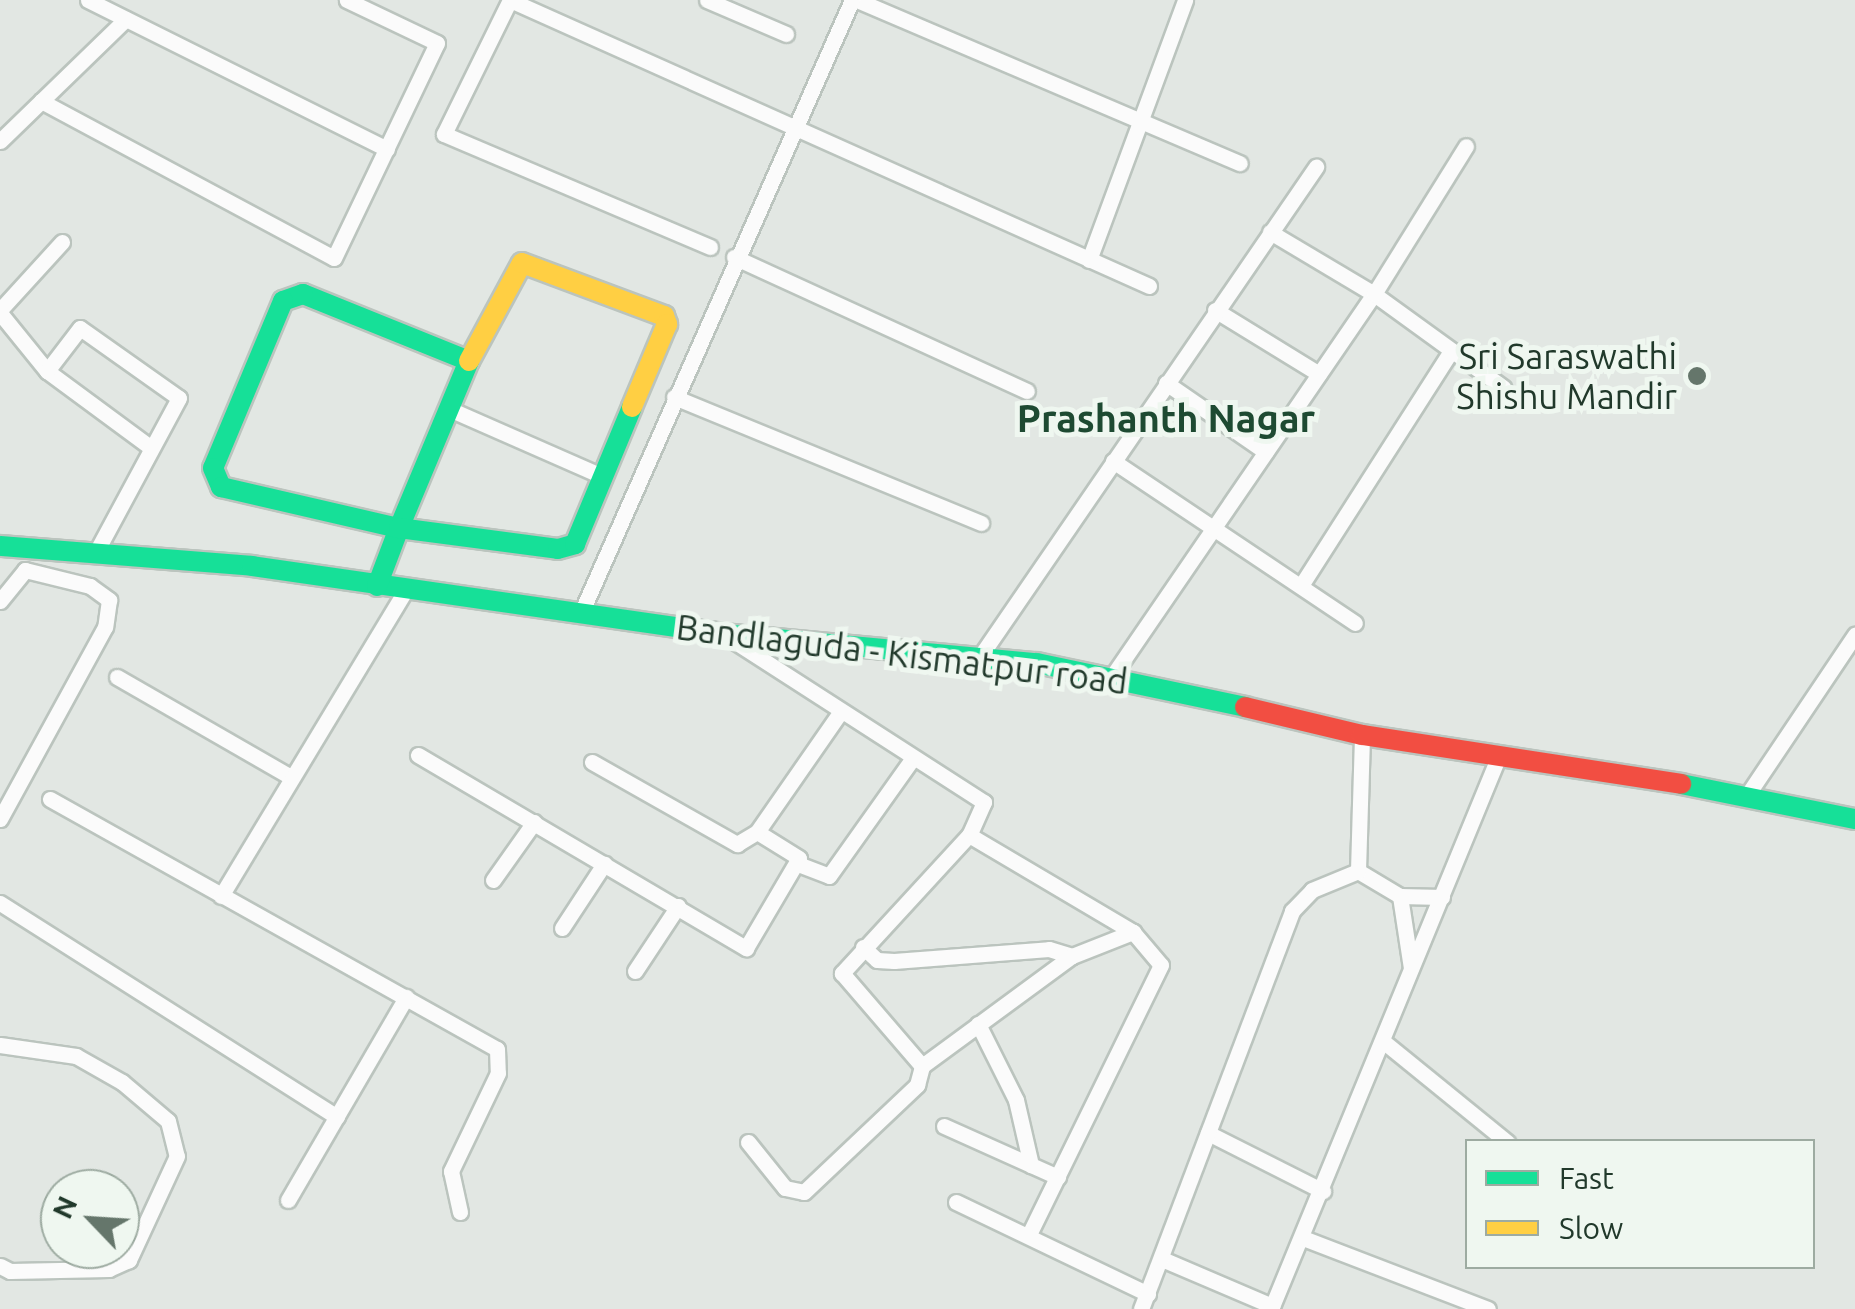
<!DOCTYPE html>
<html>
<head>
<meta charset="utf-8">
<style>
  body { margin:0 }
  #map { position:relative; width:1855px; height:1309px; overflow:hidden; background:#e2e7e3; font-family:Ubuntu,sans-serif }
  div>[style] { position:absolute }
  .roads { filter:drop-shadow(2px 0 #bbc4be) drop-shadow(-2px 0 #bbc4be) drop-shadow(0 2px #bbc4be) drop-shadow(0 -2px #bbc4be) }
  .street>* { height:15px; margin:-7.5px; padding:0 7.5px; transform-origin:7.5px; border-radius:7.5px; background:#fbfbfb }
  .fast>* { height:20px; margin:-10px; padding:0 10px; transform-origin:10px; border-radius:10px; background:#16e098 }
  .slow>* { height:20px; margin:-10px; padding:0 10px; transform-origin:10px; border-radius:10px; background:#ffcf43 }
  .jam>* { height:20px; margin:-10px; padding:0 10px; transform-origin:10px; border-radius:10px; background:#f24e42 }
  .dots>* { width:28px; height:28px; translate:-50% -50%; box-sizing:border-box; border:5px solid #eff7f0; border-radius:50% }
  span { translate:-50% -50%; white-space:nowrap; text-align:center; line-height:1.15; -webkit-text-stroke:10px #eff7f0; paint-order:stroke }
  .poi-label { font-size:35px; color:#21392b }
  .right { translate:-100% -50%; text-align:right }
  .street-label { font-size:35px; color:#21392b }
  .neighbourhood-label { font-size:38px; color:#1e4a32; font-weight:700 }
  .legend { position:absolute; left:1465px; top:1139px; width:350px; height:130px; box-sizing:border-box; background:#eff7f0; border:2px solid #9daba1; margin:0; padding:12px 18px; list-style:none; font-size:30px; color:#21392b }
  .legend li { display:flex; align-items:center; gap:20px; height:50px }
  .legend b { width:50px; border:2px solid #9daba1 }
  .north { position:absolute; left:40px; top:1169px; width:100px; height:100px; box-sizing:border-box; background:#eff7f0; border:2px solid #9daba1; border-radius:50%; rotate:295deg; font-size:28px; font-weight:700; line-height:40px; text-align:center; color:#21392b }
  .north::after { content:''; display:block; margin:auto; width:35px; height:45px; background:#65766b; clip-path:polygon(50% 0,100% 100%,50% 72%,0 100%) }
</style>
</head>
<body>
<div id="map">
  <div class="roads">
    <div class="street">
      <i style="left:88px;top:0;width:334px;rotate:26.5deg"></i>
      <i style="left:707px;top:0;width:86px;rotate:23.3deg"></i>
      <i style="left:857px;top:0;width:416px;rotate:23.1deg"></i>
      <i style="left:41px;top:101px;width:332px;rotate:28.2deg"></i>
      <i style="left:334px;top:258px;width:238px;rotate:-64.4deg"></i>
      <i style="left:437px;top:43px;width:100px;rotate:-154.5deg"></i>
      <i style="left:0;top:141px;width:175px;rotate:-44.1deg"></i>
      <i style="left:1270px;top:232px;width:121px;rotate:30.8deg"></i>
      <i style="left:1374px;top:294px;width:160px;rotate:35.9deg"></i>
      <i style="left:710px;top:247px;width:289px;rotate:-157deg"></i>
      <i style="left:444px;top:134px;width:149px;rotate:-63.8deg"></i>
      <i style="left:510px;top:0;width:700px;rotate:24.11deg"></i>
      <i style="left:734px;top:257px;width:322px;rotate:24.6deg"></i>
      <i style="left:1089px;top:260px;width:277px;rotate:-69.7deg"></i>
      <i style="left:0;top:310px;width:92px;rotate:-47.6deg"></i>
      <i style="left:1215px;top:310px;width:122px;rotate:31.6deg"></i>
      <i style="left:0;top:313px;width:75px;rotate:51deg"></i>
      <i style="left:47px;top:371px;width:128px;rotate:36.4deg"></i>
      <i style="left:47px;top:371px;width:54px;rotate:-52.5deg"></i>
      <i style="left:80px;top:328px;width:121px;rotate:35.3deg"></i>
      <i style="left:179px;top:398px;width:175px;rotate:118.3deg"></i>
      <i style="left:1166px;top:383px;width:121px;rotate:34.6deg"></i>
      <i style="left:674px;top:397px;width:332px;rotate:22.3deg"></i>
      <i style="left:449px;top:409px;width:169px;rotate:23.7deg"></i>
      <i style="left:1113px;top:461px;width:291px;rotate:33.8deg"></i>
      <i style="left:1302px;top:584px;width:277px;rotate:-57.4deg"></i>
      <i style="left:0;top:601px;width:40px;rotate:-51deg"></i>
      <i style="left:25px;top:570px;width:67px;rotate:13.8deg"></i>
      <i style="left:90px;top:586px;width:24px;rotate:36deg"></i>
      <i style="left:109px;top:600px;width:27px;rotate:98deg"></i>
      <i style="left:105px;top:627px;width:219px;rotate:118.7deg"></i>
      <i style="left:581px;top:613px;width:670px;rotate:-66.15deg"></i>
      <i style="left:726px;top:636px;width:307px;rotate:32.8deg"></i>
      <i style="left:984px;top:802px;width:36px;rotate:114deg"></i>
      <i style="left:969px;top:835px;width:188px;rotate:132.6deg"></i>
      <i style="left:842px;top:973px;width:123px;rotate:49.3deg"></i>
      <i style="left:979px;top:658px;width:596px;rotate:-55.54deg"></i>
      <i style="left:1113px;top:675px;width:462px;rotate:-55.6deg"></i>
      <i style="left:1374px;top:294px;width:174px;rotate:-58.1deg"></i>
      <i style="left:117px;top:677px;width:201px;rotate:29.9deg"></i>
      <i style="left:418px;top:755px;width:381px;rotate:30.5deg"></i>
      <i style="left:746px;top:948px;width:104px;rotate:-59.5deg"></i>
      <i style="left:799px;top:858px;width:49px;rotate:-148.2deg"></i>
      <i style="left:757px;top:832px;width:144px;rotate:-55.2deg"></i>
      <i style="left:592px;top:762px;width:167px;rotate:29.5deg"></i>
      <i style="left:737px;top:844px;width:23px;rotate:-31deg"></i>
      <i style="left:1748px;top:794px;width:192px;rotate:-56.1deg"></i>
      <i style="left:50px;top:799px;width:512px;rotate:29.22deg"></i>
      <i style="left:497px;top:1049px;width:24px;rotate:88deg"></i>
      <i style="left:498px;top:1073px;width:109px;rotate:115.6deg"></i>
      <i style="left:451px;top:1171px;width:42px;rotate:77.6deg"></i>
      <i style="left:969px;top:835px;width:191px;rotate:30.6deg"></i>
      <i style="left:1133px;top:932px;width:43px;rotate:49.7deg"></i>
      <i style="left:1161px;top:965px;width:297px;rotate:116.1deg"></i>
      <i style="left:798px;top:864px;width:33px;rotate:21deg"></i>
      <i style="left:829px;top:876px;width:145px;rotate:-54.6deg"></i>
      <i style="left:1358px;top:871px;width:49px;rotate:30.8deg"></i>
      <i style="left:493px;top:880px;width:71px;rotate:-54.7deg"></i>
      <i style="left:221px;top:896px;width:358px;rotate:-58.9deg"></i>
      <i style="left:0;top:903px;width:399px;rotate:32.4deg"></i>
      <i style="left:562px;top:928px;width:77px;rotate:-56.7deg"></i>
      <i style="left:863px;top:947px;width:19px;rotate:43deg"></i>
      <i style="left:877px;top:960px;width:17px;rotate:3deg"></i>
      <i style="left:894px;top:961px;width:155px;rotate:-4.4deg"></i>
      <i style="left:1049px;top:949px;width:24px;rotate:17deg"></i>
      <i style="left:1411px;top:968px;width:73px;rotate:-98.7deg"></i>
      <i style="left:1400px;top:896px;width:42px;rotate:1.4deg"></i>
      <i style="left:635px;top:971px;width:78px;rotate:-56.5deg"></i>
      <i style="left:978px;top:1024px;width:85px;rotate:63.4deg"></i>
      <i style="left:1016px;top:1100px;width:67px;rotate:77deg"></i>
      <i style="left:1384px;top:1042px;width:159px;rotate:39.1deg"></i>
      <i style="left:0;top:1045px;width:77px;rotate:8.2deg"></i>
      <i style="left:76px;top:1056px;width:53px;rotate:29.5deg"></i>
      <i style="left:122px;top:1082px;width:60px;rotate:40.3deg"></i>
      <i style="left:168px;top:1121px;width:36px;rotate:76deg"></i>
      <i style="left:177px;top:1156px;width:115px;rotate:114.8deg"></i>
      <i style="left:129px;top:1260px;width:22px;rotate:156deg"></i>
      <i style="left:109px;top:1269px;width:99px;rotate:178.8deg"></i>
      <i style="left:10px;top:1271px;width:11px;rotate:-153deg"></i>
      <i style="left:944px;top:1126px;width:125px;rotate:24.1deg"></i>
      <i style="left:1208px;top:1133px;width:129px;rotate:26.8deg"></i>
      <i style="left:748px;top:1142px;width:59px;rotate:51.2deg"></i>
      <i style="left:785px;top:1188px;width:19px;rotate:12deg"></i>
      <i style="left:804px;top:1192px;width:156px;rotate:-43.4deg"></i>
      <i style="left:917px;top:1085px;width:20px;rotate:-75deg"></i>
      <i style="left:922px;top:1066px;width:186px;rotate:-36.3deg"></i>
      <i style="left:1072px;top:956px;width:66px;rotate:-21.5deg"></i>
      <i style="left:288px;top:1200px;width:235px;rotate:-59.8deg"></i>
      <i style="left:956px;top:1202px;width:213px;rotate:25.6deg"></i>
      <i style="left:1303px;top:1238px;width:198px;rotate:21deg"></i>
      <i style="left:1162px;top:1259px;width:120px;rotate:23.1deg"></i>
      <i style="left:1141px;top:1309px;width:426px;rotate:-69.2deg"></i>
      <i style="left:1292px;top:911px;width:29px;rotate:-46deg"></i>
      <i style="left:1312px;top:890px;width:50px;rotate:-22.4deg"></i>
      <i style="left:1358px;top:871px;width:136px;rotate:-88.3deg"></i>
      <i style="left:1271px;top:1309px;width:596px;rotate:-67.61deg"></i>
    </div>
    <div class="fast">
      <i style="left:0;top:546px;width:253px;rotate:4.5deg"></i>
      <i style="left:252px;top:566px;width:475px;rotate:8.2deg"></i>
      <i style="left:722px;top:634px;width:316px;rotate:5.3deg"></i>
      <i style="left:1037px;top:663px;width:213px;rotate:11.9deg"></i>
      <i style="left:377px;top:586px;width:62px;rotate:-69.2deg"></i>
      <i style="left:399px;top:528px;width:181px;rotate:-67.3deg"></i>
      <i style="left:469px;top:361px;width:179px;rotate:-158deg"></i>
      <i style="left:303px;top:294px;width:21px;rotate:161deg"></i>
      <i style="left:283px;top:301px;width:181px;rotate:112.7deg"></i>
      <i style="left:213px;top:468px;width:21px;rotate:67deg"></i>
      <i style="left:221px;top:487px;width:183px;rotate:13deg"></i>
      <i style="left:399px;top:528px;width:160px;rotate:7.5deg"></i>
      <i style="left:558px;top:549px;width:18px;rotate:-16deg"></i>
      <i style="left:575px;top:544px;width:148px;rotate:-67.4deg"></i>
      <i style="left:1681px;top:784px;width:177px;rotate:11.4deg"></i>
    </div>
    <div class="slow">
      <i style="left:469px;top:361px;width:111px;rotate:-61.6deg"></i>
      <i style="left:522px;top:263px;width:152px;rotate:20.5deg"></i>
      <i style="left:664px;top:316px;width:9px;rotate:69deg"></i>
      <i style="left:667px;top:324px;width:90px;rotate:112.9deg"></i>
    </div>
    <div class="jam">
      <i style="left:1245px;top:707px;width:120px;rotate:13.5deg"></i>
      <i style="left:1362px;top:735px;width:323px;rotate:8.7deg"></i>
    </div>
  </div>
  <div class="dots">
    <i style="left:1697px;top:376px;background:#65766b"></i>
  </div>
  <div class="poi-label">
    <span class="right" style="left:1677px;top:376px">Sri Saraswathi<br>Shishu Mandir</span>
  </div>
  <div class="street-label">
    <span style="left:902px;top:654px;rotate:7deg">Bandlaguda - Kismatpur road</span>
  </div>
  <div class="neighbourhood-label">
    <span style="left:1166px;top:419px">Prashanth Nagar</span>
  </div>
  <ul class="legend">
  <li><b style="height:12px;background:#16e098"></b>Fast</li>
  <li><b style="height:12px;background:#ffcf43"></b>Slow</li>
  </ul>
  <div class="north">N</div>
</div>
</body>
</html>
